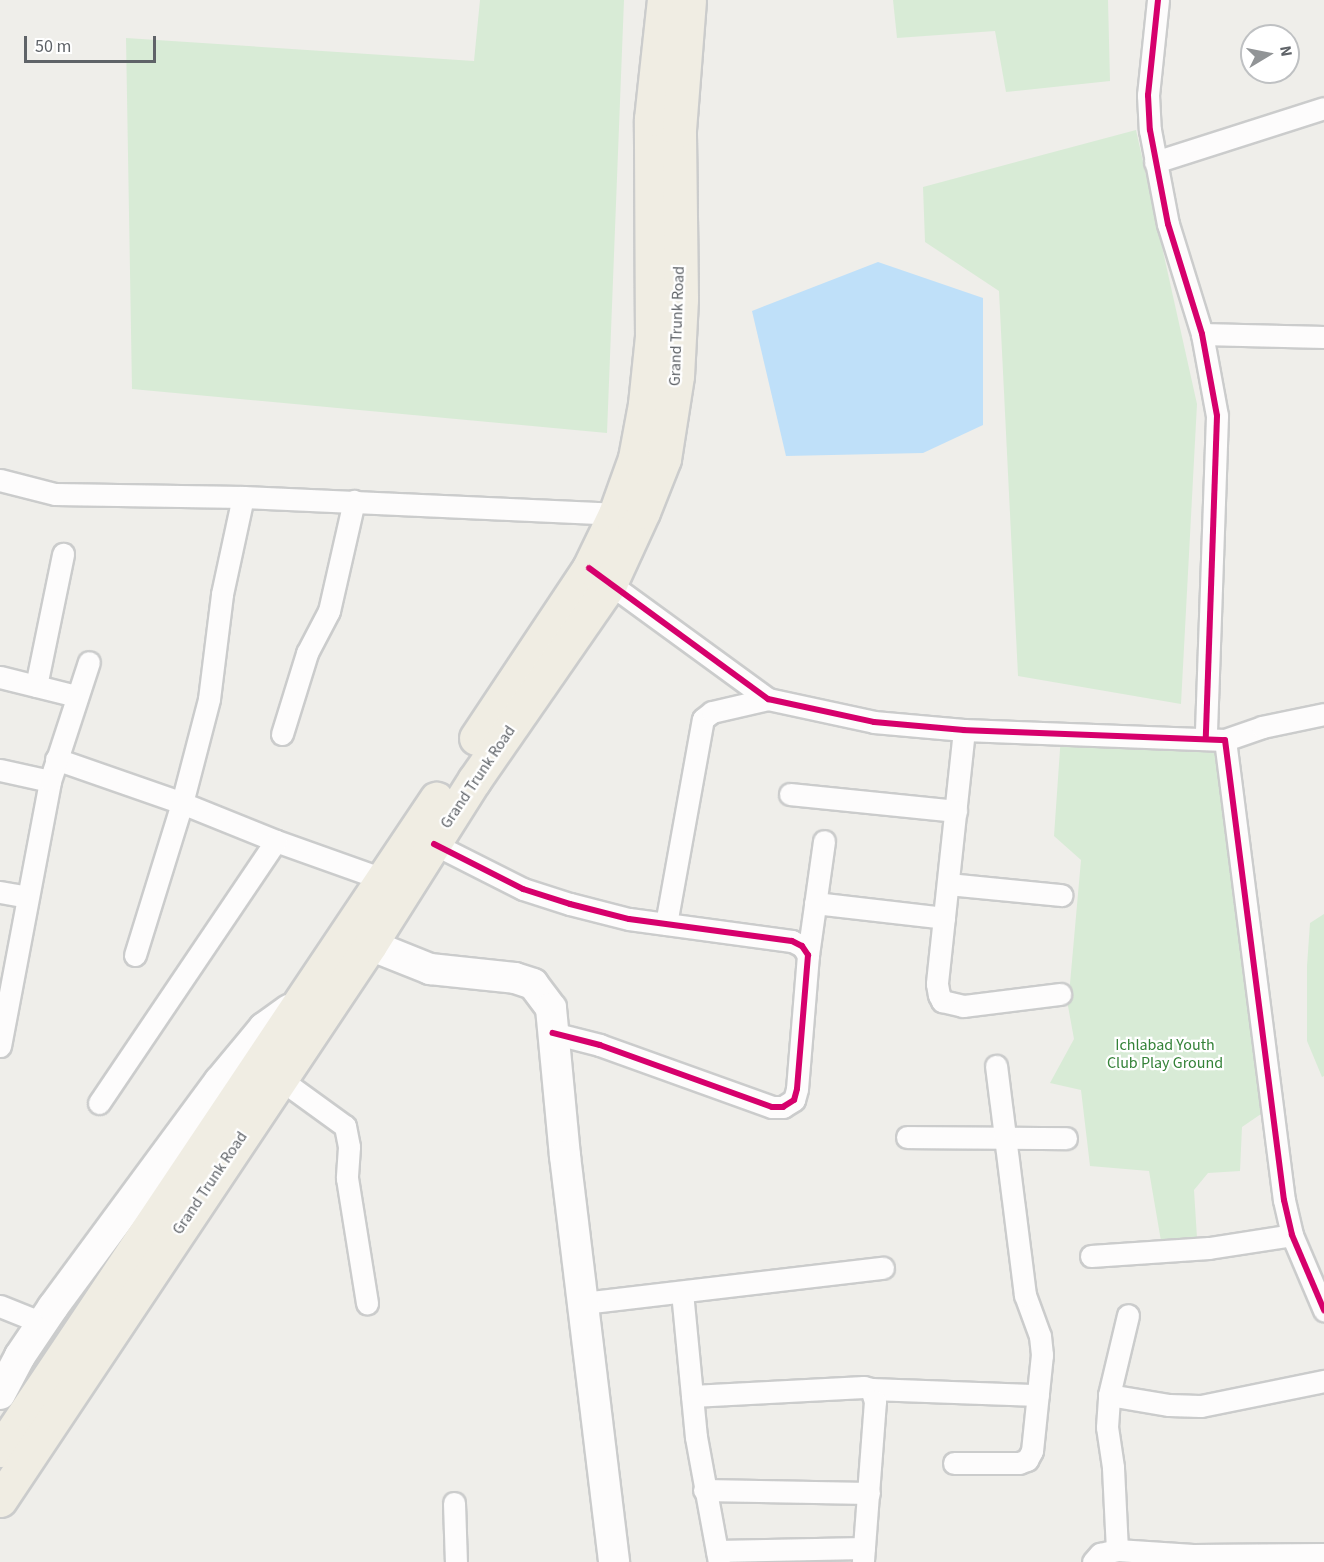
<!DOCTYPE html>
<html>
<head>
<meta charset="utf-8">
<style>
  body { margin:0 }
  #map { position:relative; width:1324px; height:1562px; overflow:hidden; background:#efeeea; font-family:"Source Sans 3",sans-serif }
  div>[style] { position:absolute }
  .green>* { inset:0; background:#d8ebd6 }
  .water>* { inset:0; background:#bfe0f9 }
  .roads { filter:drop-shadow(2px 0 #cbcccc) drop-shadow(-2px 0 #cbcccc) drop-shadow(0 2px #cbcccc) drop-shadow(0 -2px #cbcccc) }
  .street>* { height:21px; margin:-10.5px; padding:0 10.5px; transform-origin:10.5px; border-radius:10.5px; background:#fdfcfc }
  .secondary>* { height:30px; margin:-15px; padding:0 15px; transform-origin:15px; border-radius:15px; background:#fdfcfc }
  .highway>* { height:33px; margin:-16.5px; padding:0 16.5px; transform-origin:16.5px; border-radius:16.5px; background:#f0ede3 }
  .cycleway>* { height:6px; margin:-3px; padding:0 3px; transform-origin:3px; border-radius:3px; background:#d6006c }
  span { translate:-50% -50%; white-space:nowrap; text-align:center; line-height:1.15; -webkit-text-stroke:4.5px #fff; paint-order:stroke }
  .street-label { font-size:16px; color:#5f6368 }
  .park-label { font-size:16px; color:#348238 }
  .north { position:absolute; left:1240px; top:24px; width:60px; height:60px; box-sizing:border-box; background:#fff; border:2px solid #bfc1c3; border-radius:50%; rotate:80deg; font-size:16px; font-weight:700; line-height:24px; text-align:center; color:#5f6368 }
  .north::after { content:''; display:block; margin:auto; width:21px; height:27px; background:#919496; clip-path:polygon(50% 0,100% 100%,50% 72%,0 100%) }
  .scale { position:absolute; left:24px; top:36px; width:132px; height:27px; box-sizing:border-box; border:3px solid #5f6368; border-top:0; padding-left:8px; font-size:18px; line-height:21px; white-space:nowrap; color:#5f6368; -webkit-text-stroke:4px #fff; paint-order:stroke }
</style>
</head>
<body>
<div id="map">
  <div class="green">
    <i style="clip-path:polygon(480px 0,624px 0,607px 433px,132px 389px,126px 38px,474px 61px)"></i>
    <i style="clip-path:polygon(893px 0,1108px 0,1110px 81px,1006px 92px,995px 31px,897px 38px)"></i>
    <i style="clip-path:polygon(1136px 130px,1197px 404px,1181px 704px,1018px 676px,999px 291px,925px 242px,923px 187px)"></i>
    <i style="clip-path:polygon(1061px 735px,1225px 740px,1261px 1114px,1242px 1127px,1240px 1171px,1208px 1173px,1194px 1190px,1197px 1238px,1161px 1241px,1149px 1171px,1090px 1166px,1081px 1090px,1050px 1083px,1074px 1039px,1068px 1006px,1081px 860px,1054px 836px)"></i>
    <i style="clip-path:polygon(1324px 914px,1324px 1076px,1322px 1077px,1307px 1041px,1307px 966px,1310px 923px)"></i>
  </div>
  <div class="water">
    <i style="clip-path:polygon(878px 262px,983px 298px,983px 425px,923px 453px,786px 456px,752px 311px)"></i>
  </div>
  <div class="roads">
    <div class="street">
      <i style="left:1158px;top:0;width:96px;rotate:96deg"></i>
      <i style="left:1148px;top:95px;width:35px;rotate:87deg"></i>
      <i style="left:1150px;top:130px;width:96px;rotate:79.2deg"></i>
      <i style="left:1168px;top:224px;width:115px;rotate:72.8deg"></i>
      <i style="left:1202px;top:334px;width:83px;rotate:79.6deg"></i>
      <i style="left:1217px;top:416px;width:322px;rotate:92deg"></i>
      <i style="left:1155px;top:162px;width:177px;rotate:-17.7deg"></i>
      <i style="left:1202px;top:334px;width:122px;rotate:1.4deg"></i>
      <i style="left:0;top:480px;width:57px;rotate:14.3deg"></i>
      <i style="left:55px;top:494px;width:188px;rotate:0.9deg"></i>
      <i style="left:243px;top:497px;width:372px;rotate:2.6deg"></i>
      <i style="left:602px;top:578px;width:205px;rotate:36.1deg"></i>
      <i style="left:768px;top:699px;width:108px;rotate:12.2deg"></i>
      <i style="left:874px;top:722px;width:90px;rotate:5.1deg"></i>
      <i style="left:964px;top:730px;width:261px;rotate:2.2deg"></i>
      <i style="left:1225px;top:740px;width:464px;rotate:82.7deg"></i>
      <i style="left:1284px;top:1200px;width:36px;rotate:77deg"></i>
      <i style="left:1292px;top:1235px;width:82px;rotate:66.9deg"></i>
      <i style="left:0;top:677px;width:78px;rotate:14deg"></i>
      <i style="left:36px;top:686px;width:135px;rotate:-78.4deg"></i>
      <i style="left:964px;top:730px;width:255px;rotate:96.1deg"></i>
      <i style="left:937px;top:984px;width:11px;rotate:80deg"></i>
      <i style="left:939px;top:995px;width:7px;rotate:63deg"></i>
      <i style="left:942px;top:1001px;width:22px;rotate:13deg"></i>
      <i style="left:963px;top:1006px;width:98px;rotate:-7.1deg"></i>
      <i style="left:282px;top:734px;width:85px;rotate:-72.8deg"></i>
      <i style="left:307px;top:653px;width:47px;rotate:-62.4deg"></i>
      <i style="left:329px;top:611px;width:113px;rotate:-77.2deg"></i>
      <i style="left:1225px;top:740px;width:39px;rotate:-19deg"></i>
      <i style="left:1262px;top:727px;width:63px;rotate:-11.8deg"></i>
      <i style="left:56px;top:759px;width:133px;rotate:19.2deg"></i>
      <i style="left:182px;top:803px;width:101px;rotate:22deg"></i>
      <i style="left:276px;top:841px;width:114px;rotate:19.6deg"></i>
      <i style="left:0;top:770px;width:51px;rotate:12.4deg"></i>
      <i style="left:790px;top:794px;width:167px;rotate:5.8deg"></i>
      <i style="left:434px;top:844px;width:100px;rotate:26.8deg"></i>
      <i style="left:523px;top:889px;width:49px;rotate:17.7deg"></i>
      <i style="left:570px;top:904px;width:61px;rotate:14.3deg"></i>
      <i style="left:629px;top:919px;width:164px;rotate:7.7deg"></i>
      <i style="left:792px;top:941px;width:11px;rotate:27deg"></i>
      <i style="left:802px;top:946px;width:11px;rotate:56deg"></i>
      <i style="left:808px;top:955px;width:134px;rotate:94.7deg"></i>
      <i style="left:797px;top:1089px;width:11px;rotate:105deg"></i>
      <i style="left:794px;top:1100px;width:13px;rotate:148deg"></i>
      <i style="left:783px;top:1107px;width:11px;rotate:180deg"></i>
      <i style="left:772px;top:1107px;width:183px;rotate:-160.2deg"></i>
      <i style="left:600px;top:1045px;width:49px;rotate:-165.7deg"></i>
      <i style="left:948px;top:884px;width:114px;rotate:5.6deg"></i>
      <i style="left:0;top:892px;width:28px;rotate:10deg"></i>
      <i style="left:815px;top:903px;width:130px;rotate:6.6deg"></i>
      <i style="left:666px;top:924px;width:208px;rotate:-79.8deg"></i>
      <i style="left:703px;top:719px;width:11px;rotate:-38deg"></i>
      <i style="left:712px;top:712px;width:57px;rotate:-13.1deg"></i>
      <i style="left:135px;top:955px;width:159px;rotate:-72.8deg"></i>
      <i style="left:182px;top:803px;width:107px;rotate:-75.4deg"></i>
      <i style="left:209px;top:699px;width:106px;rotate:-82.9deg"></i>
      <i style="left:222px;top:594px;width:99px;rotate:-77.8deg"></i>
      <i style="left:808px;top:955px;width:115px;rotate:-82deg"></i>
      <i style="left:0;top:1046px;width:270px;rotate:-79.3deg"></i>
      <i style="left:50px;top:781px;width:125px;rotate:-71.9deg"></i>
      <i style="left:280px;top:1079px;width:80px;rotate:35.9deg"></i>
      <i style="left:345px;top:1126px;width:21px;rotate:79deg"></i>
      <i style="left:349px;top:1147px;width:31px;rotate:94deg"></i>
      <i style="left:347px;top:1178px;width:127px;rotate:80.9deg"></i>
      <i style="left:99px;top:1103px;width:316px;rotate:-56deg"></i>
      <i style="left:907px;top:1137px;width:159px;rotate:0.4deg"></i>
      <i style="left:1091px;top:1256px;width:118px;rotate:-3.9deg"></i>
      <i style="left:1209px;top:1248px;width:84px;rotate:-8.9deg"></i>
      <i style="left:682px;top:1292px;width:146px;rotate:84.5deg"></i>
      <i style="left:696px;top:1437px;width:127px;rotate:79.6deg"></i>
      <i style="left:583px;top:1303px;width:302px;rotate:-6.7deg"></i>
      <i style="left:0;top:1306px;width:45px;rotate:22deg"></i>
      <i style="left:871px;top:1389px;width:167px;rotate:2.1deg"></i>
      <i style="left:1109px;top:1395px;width:61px;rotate:9.5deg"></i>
      <i style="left:1169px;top:1405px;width:32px;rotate:2deg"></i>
      <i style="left:1201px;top:1406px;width:126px;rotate:-11.5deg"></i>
      <i style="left:692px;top:1396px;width:172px;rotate:-3deg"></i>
      <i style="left:864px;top:1387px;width:7px;rotate:16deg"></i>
      <i style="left:871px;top:1389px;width:13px;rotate:72deg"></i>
      <i style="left:875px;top:1401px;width:161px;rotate:94.3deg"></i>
      <i style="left:954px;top:1463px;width:65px"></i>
      <i style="left:1019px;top:1463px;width:9px;rotate:-21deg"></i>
      <i style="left:1027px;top:1460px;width:10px;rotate:-61deg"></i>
      <i style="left:1032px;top:1451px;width:97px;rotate:-84.1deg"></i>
      <i style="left:1042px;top:1355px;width:19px;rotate:-96deg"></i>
      <i style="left:1040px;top:1336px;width:44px;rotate:-110.1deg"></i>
      <i style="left:1025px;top:1295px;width:231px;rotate:-97.2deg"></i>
      <i style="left:704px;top:1490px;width:165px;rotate:1deg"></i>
      <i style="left:454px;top:1503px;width:59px;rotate:88.1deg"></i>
      <i style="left:1117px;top:1550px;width:83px;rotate:-92.8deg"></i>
      <i style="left:1113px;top:1467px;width:40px;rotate:-98.5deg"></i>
      <i style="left:1107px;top:1427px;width:32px;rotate:-86deg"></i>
      <i style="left:1109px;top:1395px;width:82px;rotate:-76.6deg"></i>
      <i style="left:717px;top:1551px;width:147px;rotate:-1.2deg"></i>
      <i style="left:1093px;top:1562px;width:11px;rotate:-49deg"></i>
      <i style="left:1100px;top:1554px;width:17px;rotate:-13deg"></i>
      <i style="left:1117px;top:1550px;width:76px;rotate:3.8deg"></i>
      <i style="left:1193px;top:1555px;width:131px;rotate:-0.4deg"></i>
    </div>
    <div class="secondary">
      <i style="left:370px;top:945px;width:65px;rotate:21.8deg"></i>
      <i style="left:430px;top:969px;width:85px;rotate:6deg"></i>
      <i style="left:515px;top:978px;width:19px;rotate:18deg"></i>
      <i style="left:533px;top:984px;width:30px;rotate:53deg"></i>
      <i style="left:551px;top:1008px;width:149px;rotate:84.6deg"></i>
      <i style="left:565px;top:1156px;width:409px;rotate:83.1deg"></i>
      <i style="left:0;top:1394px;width:43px;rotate:-62.2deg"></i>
      <i style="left:20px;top:1356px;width:59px;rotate:-56deg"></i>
      <i style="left:53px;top:1307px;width:280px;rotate:-53.6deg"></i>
      <i style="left:219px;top:1082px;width:70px;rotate:-50.2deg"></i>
      <i style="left:264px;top:1028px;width:31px;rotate:-36deg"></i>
    </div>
    <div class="highway">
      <i style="left:476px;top:738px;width:204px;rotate:-56.4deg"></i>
      <i style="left:589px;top:568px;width:60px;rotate:-64.3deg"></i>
      <i style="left:615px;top:514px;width:59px;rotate:-70.3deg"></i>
      <i style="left:635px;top:458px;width:55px;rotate:-79.5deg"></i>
      <i style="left:645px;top:404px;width:68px;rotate:-84.1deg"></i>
      <i style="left:652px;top:336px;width:217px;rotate:-90.3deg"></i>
      <i style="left:651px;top:119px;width:120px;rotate:-83.8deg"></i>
      <i style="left:0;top:1450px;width:784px;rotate:-56.19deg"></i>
      <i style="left:0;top:1500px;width:667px;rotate:-56.31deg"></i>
      <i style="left:370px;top:945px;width:196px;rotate:-57.7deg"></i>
      <i style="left:475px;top:779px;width:237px;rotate:-55.3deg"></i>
      <i style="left:610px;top:584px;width:79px;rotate:-65.4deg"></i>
      <i style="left:643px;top:512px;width:57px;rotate:-68.4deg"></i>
      <i style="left:664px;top:459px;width:84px;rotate:-81.1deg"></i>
      <i style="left:677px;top:376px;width:77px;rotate:-87deg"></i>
      <i style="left:681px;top:299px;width:169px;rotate:-90.7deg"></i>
      <i style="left:679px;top:130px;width:130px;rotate:-85.6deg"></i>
    </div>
  </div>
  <div class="cycleway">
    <i style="left:1158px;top:0;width:96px;rotate:96deg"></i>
    <i style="left:1148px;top:95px;width:35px;rotate:87deg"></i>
    <i style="left:1150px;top:130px;width:96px;rotate:79.2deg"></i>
    <i style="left:1168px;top:224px;width:115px;rotate:72.8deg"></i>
    <i style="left:1202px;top:334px;width:83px;rotate:79.6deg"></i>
    <i style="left:1217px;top:416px;width:322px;rotate:92deg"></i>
    <i style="left:589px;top:568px;width:222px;rotate:36.2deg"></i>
    <i style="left:768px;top:699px;width:108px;rotate:12.2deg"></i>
    <i style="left:874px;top:722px;width:90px;rotate:5.1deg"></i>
    <i style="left:964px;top:730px;width:261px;rotate:2.2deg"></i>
    <i style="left:1225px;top:740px;width:464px;rotate:82.7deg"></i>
    <i style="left:1284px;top:1200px;width:36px;rotate:77deg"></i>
    <i style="left:1292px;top:1235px;width:82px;rotate:66.9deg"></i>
    <i style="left:434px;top:844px;width:100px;rotate:26.8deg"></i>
    <i style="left:523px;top:889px;width:49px;rotate:17.7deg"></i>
    <i style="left:570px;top:904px;width:61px;rotate:14.3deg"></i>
    <i style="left:629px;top:919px;width:164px;rotate:7.7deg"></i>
    <i style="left:792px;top:941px;width:11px;rotate:27deg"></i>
    <i style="left:802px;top:946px;width:11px;rotate:56deg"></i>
    <i style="left:808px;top:955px;width:134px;rotate:94.7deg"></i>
    <i style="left:797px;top:1089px;width:11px;rotate:105deg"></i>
    <i style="left:794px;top:1100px;width:13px;rotate:148deg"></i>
    <i style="left:783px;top:1107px;width:11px;rotate:180deg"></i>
    <i style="left:772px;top:1107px;width:183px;rotate:-160.2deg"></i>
    <i style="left:600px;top:1045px;width:49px;rotate:-165.7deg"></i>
  </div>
  <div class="street-label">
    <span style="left:677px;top:326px;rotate:-88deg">Grand Trunk Road</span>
    <span style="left:478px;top:777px;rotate:-56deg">Grand Trunk Road</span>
    <span style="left:210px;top:1183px;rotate:-56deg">Grand Trunk Road</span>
  </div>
  <div class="park-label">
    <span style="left:1165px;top:1054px">Ichlabad Youth<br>Club Play Ground</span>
  </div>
  <div class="north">N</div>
  <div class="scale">50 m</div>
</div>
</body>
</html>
